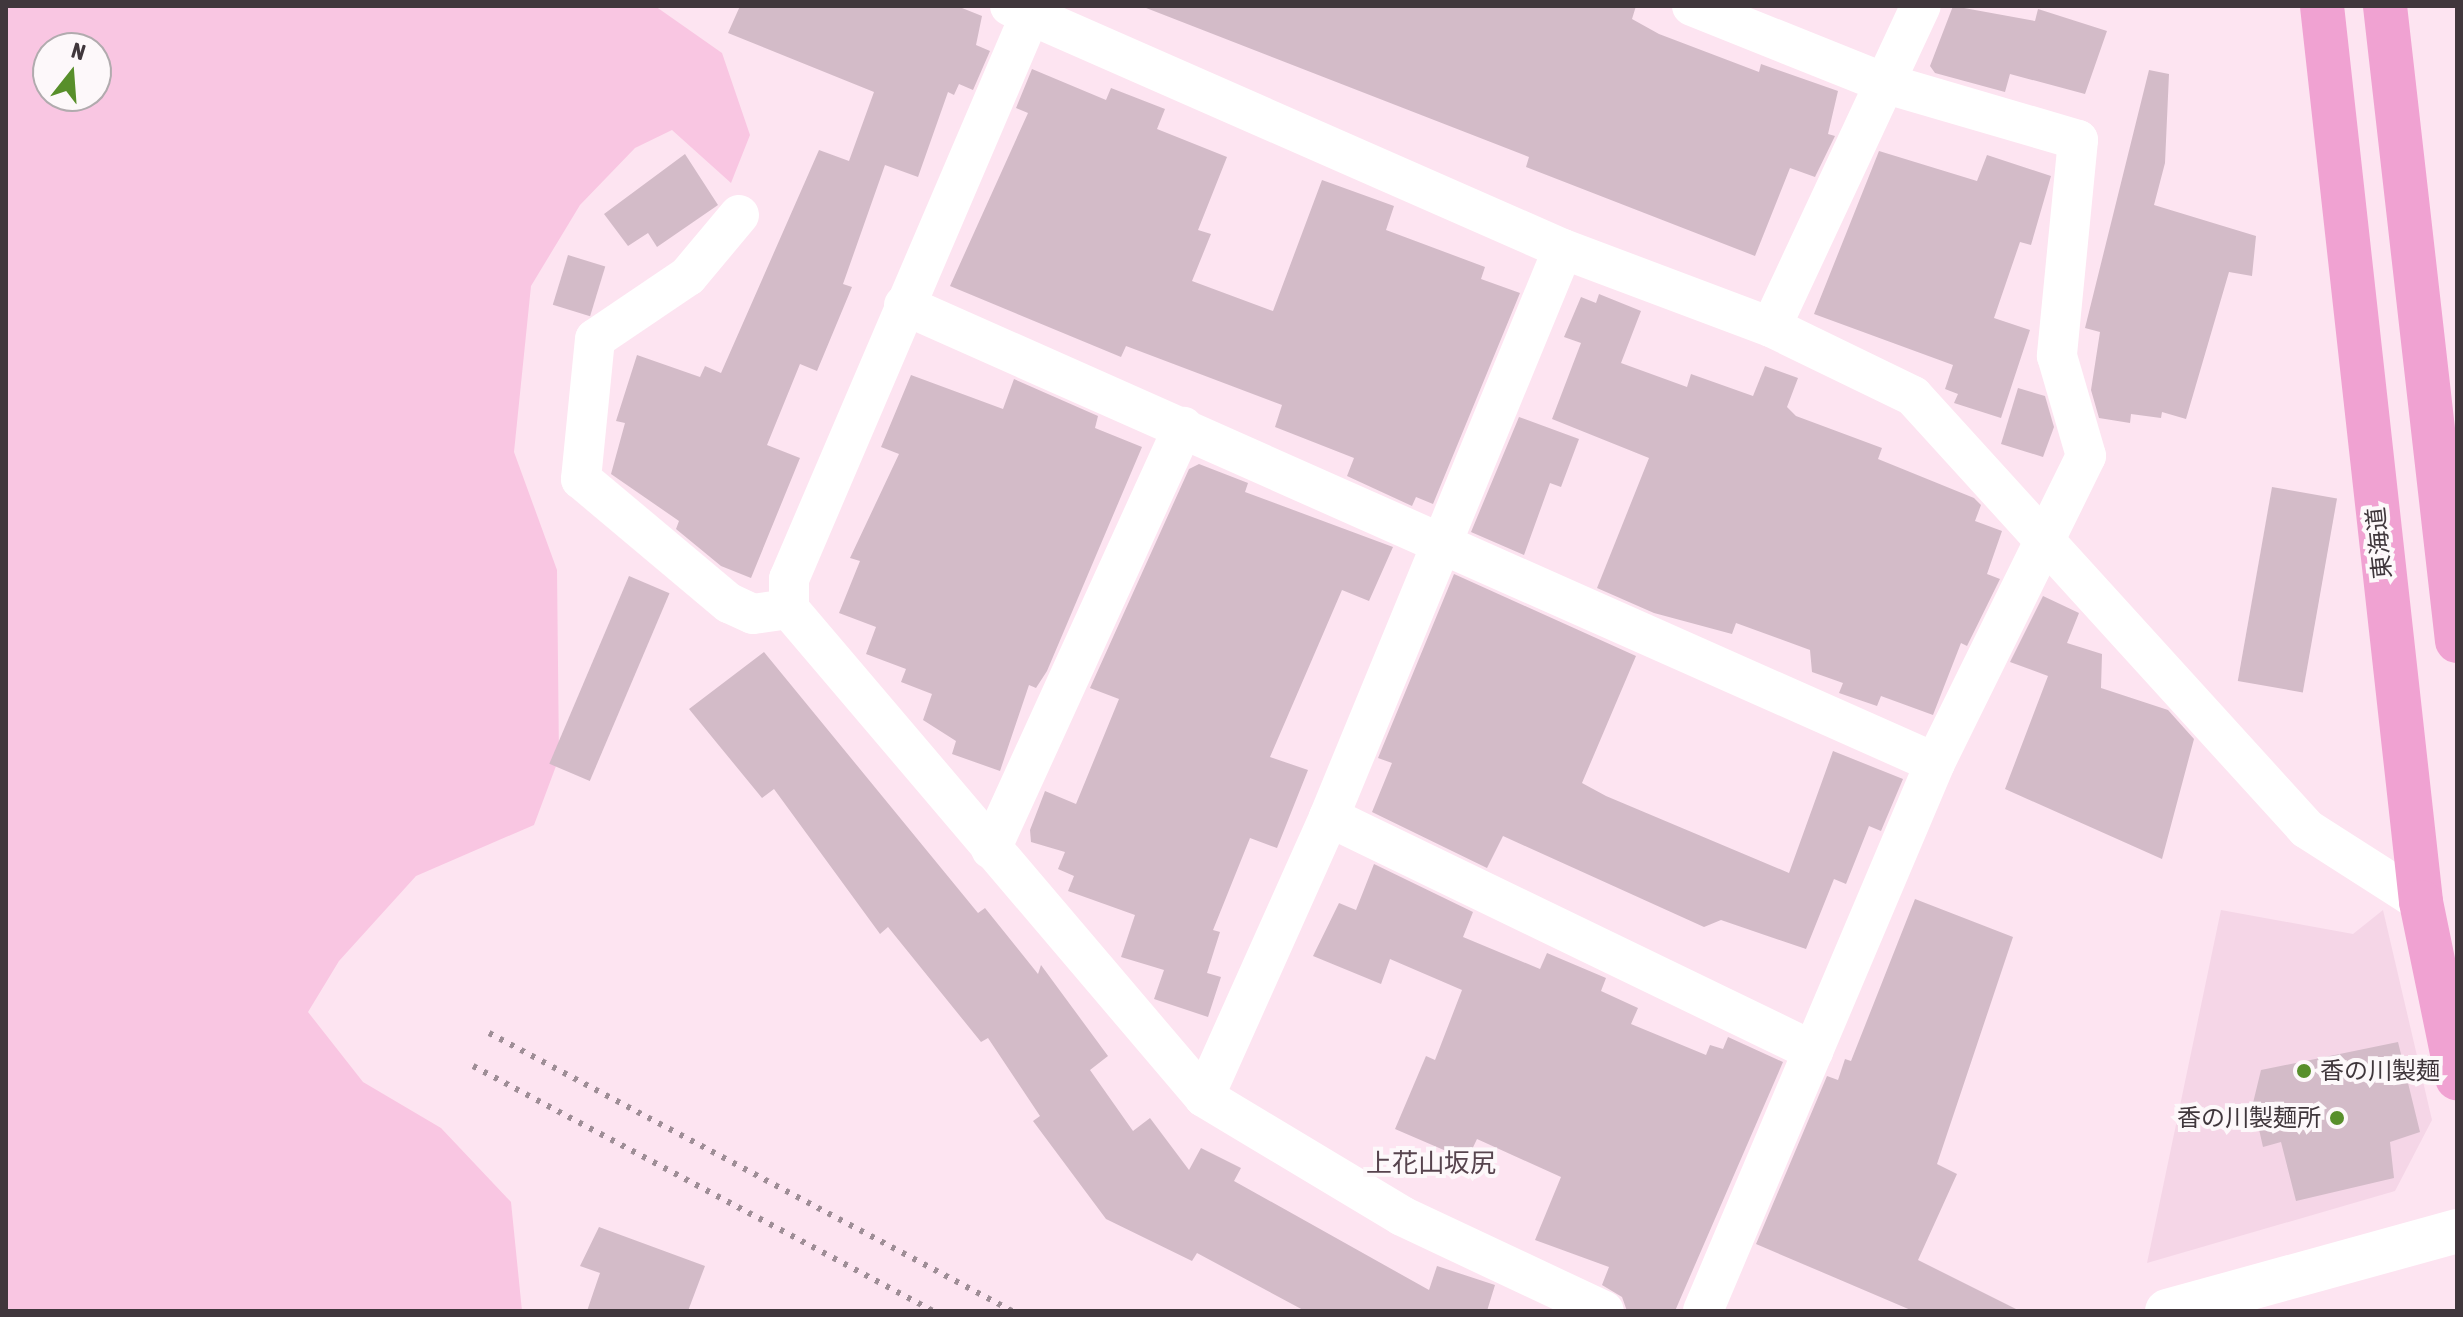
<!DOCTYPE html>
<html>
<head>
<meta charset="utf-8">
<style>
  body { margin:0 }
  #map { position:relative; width:2463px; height:1317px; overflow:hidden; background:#fde4f1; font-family:"Asap Condensed","Noto Sans JP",sans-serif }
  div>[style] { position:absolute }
  .built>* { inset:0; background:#f5d6e7 }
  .green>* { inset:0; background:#f9c6e2 }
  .building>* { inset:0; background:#d3bbc8; transform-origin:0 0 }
  .minor>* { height:40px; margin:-20px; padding:0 20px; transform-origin:20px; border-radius:20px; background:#fff }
  .tertiary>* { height:44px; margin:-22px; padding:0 22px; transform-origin:22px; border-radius:22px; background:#fff }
  .trunk>* { height:44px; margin:-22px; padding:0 22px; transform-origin:22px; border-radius:22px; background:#f0a2d2 }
  .rail>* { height:6px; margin-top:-3px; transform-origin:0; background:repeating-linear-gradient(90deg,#9e8d96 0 4px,transparent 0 12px) }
  .dots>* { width:22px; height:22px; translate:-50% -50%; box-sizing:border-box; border:4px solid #fdf8fa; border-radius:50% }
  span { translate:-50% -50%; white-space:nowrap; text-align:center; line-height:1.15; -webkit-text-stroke:8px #fdf8fa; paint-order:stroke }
  .street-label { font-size:24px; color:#40373c }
  .poi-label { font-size:24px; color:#40373c }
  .left { translate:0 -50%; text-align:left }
  .right { translate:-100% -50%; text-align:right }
  .neighbourhood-label { font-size:26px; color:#57444e }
  .frame { position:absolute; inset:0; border:8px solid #40373c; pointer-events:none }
  .north { position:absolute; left:32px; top:32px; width:80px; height:80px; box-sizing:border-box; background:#fdf8fa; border:2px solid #b1abae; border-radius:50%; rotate:17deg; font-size:22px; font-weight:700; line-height:32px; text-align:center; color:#40373c }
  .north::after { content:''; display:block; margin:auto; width:28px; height:36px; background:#588f2b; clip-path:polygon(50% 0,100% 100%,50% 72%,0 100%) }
</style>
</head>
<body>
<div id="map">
  <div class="built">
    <i style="clip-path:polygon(2221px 910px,2353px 934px,2383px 910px,2432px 1120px,2395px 1191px,2147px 1263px)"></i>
  </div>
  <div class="green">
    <i style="clip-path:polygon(evenodd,6px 6px,655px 6px,722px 53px,750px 135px,731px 183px,672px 130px,635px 148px,580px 205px,531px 286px,514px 452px,557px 570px,559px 758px,534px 825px,416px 876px,339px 961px,308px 1012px,363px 1082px,441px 1128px,511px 1202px,522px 1311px,6px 1311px,6px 6px,48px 48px,96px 48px,96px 96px,48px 96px,48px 48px)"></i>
  </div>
  <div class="building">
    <i style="clip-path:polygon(740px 6px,957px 6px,982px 16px,976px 45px,990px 51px,973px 90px,959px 84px,954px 95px,948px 92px,918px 177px,885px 165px,843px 284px,852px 287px,817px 371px,800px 364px,767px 445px,800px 458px,751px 578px,721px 566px,676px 529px,679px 521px,611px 474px,625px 423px,616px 421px,637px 355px,700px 377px,705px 366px,721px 373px,819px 150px,849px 161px,874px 92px,728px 33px)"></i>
    <i style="clip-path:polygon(1141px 6px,1636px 6px,1632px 19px,1659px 34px,1759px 72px,1761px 64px,1838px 91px,1828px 134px,1835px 136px,1815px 177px,1790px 168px,1755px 256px,1526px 167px,1529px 157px)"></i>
    <i style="clip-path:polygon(1953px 6px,2035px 21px,2038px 9px,2107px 31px,2085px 94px,2010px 74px,2005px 92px,1935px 73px,1930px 66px)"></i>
    <i style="clip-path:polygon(1032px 69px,1106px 100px,1111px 88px,1165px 109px,1157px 129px,1227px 157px,1198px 230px,1211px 234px,1192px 281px,1273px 311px,1322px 180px,1394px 206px,1386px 230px,1485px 267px,1481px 279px,1520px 293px,1433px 504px,1416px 497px,1412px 506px,1347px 476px,1354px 458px,1275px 427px,1282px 405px,1126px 346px,1121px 357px,950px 286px,1028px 113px,1016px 108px)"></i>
    <i style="clip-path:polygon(2149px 70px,2169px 74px,2165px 163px,2154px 205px,2256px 236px,2252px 276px,2229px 272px,2186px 419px,2162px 412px,2161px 418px,2131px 414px,2130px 423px,2099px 418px,2091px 390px,2100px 332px,2085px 328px)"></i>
    <i style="clip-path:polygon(1879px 151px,1977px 181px,1987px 155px,2051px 176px,2031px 245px,2020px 242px,1994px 318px,2030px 330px,2001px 418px,1954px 403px,1958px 394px,1945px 389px,1953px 365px,1814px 314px)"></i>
    <i style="clip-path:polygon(685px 154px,718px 205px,657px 247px,648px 233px,628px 246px,604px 214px)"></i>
    <i style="left:568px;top:255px;width:39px;height:52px;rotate:17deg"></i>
    <i style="clip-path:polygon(1599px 294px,1641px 311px,1621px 363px,1687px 387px,1691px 374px,1753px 396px,1765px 366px,1798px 378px,1787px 407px,1796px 416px,1882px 448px,1878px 459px,1974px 498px,1981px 505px,1975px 521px,2002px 531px,1987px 574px,2000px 579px,1967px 646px,1961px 643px,1933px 715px,1881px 696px,1877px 706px,1839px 693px,1843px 683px,1812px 672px,1810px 650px,1736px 623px,1732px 634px,1654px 613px,1597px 588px,1649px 458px,1552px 419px,1581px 343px,1564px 337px,1581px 297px,1596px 303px)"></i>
    <i style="clip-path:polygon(911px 375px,1003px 409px,1014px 379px,1098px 416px,1095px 428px,1142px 447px,1047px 671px,1036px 688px,1029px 685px,1000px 771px,952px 754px,956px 741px,923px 720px,932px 694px,901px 682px,906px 669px,866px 654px,876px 627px,839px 613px,860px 561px,850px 558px,899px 454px,881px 447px)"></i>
    <i style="clip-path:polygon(2018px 388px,2045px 396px,2054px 427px,2043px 457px,2001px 444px)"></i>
    <i style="clip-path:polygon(1519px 417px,1579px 439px,1561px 487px,1550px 483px,1524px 555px,1471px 532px)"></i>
    <i style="clip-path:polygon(1199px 464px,1248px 483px,1245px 492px,1393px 547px,1369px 601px,1342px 590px,1270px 757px,1308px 770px,1277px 848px,1250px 838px,1213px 930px,1220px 932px,1207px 973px,1221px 977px,1208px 1017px,1154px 999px,1164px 970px,1121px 957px,1135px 915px,1068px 891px,1074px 876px,1058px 869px,1065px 852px,1031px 842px,1030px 830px,1045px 791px,1076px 804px,1119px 699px,1090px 688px,1189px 469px)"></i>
    <i style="left:2272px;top:487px;width:66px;height:197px;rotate:10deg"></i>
    <i style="clip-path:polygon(1454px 574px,1636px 656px,1582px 783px,1606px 796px,1789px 873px,1833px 751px,1903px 779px,1881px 831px,1869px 826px,1846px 884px,1834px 879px,1806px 949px,1721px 920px,1704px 927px,1503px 836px,1487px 868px,1372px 812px,1392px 763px,1378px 758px)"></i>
    <i style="left:629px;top:576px;width:44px;height:204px;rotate:23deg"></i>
    <i style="clip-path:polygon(2043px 596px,2079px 613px,2067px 643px,2102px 654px,2101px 688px,2168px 710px,2194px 739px,2162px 859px,2005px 789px,2048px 676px,2010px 662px)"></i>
    <i style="clip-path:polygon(764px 652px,978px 913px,985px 908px,1038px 974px,1041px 965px,1108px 1056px,1090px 1070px,1133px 1131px,1150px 1118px,1189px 1170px,1201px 1148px,1241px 1168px,1234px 1181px,1429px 1290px,1437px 1266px,1495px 1285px,1487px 1311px,1305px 1311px,1197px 1253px,1192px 1261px,1106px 1219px,1033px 1121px,1040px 1116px,988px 1038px,981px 1042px,888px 927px,880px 934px,774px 789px,762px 798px,689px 709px)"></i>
    <i style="clip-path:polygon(1374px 864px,1473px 912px,1463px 937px,1540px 969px,1547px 953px,1606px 978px,1601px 991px,1638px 1008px,1631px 1024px,1706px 1055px,1710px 1045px,1723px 1049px,1728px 1037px,1783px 1062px,1675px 1311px,1627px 1311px,1622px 1297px,1602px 1285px,1609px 1267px,1535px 1240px,1561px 1177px,1477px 1139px,1467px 1160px,1395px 1129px,1426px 1056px,1435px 1060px,1462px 990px,1390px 959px,1381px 984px,1313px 956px,1339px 903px,1356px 910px)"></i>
    <i style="clip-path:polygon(1915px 899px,2013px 937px,1937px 1164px,1957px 1174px,1918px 1260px,2020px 1311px,1913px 1311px,1756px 1244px,1827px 1076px,1838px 1080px,1845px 1059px,1851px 1061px)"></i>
    <i style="clip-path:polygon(2398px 1042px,2420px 1132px,2390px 1142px,2394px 1178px,2296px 1201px,2281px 1142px,2263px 1147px,2253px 1103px,2261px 1070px)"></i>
    <i style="clip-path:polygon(599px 1227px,705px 1266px,688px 1311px,587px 1311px,600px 1273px,580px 1266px)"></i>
  </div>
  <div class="minor">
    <i style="left:1010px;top:6px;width:604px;rotate:23.72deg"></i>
    <i style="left:1563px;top:249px;width:222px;rotate:20.6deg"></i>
    <i style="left:1771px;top:327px;width:158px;rotate:25.9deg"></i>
    <i style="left:1913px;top:396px;width:585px;rotate:47.7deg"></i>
    <i style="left:2307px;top:829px;width:135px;rotate:32.6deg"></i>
    <i style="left:1034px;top:6px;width:623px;rotate:113.15deg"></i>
    <i style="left:789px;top:579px;width:30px;rotate:90deg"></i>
    <i style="left:789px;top:609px;width:641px;rotate:49.62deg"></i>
    <i style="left:1204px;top:1097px;width:231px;rotate:31deg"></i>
    <i style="left:1402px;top:1216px;width:223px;rotate:25.2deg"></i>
    <i style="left:1692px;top:6px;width:210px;rotate:21.8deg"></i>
    <i style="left:1887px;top:84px;width:199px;rotate:16.3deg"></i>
    <i style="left:2078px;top:140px;width:217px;rotate:95.6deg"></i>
    <i style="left:2057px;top:356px;width:104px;rotate:73.8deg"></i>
    <i style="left:2086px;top:456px;width:342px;rotate:116.2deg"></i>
    <i style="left:1935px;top:763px;width:595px;rotate:112.95deg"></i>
    <i style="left:739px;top:215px;width:80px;rotate:129.9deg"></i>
    <i style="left:688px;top:276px;width:112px;rotate:145.9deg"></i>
    <i style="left:595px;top:339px;width:141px;rotate:95.7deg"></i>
    <i style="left:581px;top:479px;width:193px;rotate:40deg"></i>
    <i style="left:729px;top:603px;width:26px;rotate:25deg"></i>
    <i style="left:753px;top:614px;width:36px;rotate:-8deg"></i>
    <i style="left:904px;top:305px;width:1128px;rotate:23.95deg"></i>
    <i style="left:1771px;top:327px;width:354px;rotate:-65deg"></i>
    <i style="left:1329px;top:817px;width:538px;rotate:25.8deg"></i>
    <i style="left:991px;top:849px;width:464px;rotate:-65.5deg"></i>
    <i style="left:1204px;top:1097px;width:307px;rotate:-65.9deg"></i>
    <i style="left:1329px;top:817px;width:614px;rotate:-67.61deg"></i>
  </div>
  <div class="tertiary">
    <i style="left:2167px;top:1311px;width:301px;rotate:-15.4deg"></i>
  </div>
  <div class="trunk">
    <i style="left:2322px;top:6px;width:901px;rotate:83.69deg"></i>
    <i style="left:2421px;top:902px;width:180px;rotate:78.4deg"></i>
    <i style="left:2385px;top:6px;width:639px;rotate:83.53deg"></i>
  </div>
  <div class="rail">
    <i style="left:489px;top:1033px;width:592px;rotate:27.99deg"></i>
    <i style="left:473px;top:1066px;width:521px;rotate:28.04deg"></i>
  </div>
  <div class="dots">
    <i style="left:2304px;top:1071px;background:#588f2b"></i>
    <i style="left:2337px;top:1118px;background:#588f2b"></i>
  </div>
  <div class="street-label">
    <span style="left:2379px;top:543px;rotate:-96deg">東海道</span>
  </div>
  <div class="poi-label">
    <span class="left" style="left:2320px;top:1071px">香の川製麺</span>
    <span class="right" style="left:2321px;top:1118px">香の川製麺所</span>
  </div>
  <div class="neighbourhood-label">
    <span style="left:1431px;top:1164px">上花山坂尻</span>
  </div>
  <div class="frame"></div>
  <div class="north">N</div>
</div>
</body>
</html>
